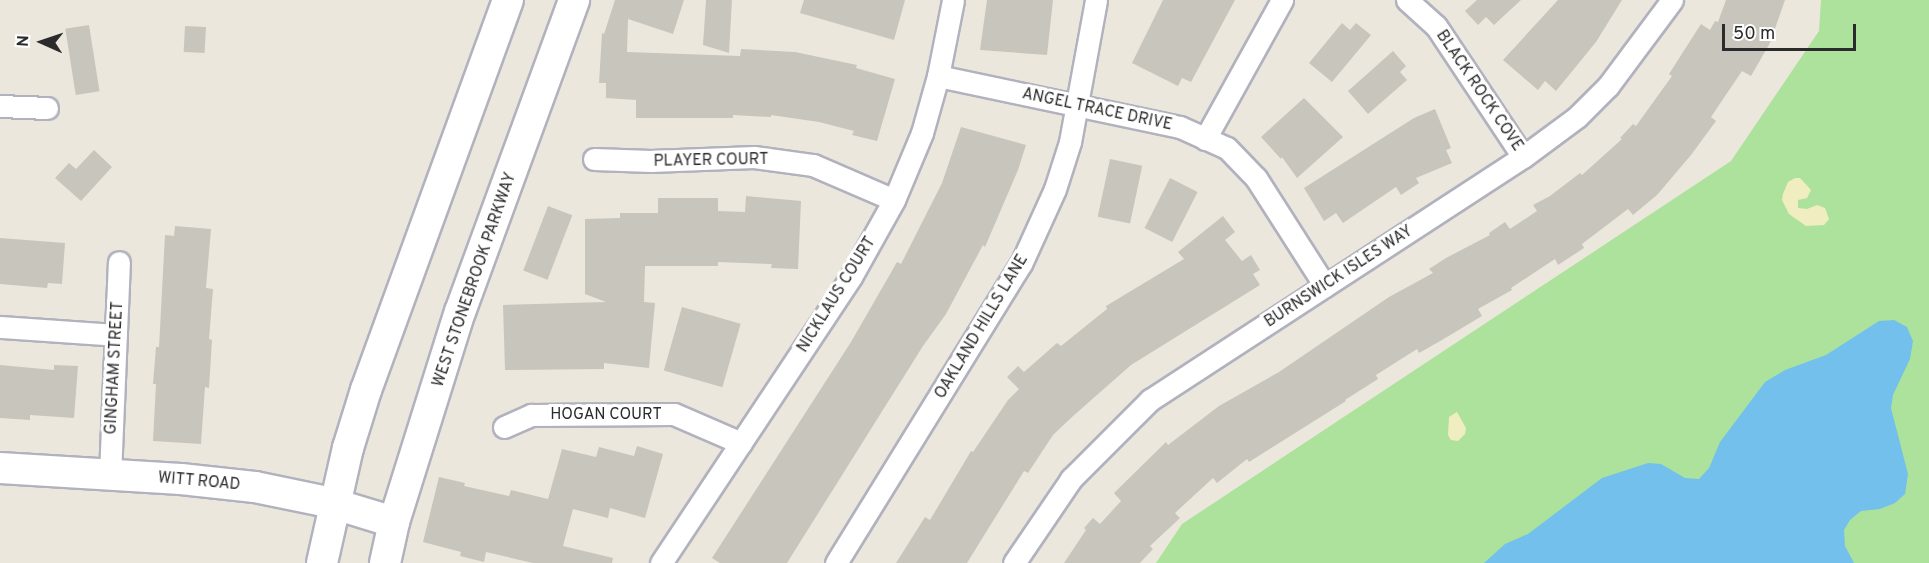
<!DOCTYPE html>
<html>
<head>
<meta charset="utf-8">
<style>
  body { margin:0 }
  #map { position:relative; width:1929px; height:563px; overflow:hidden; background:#ece7dd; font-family:Overpass,sans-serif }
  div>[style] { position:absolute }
  .green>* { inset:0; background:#ace29b }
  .sand>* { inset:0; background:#f0eec1 }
  .water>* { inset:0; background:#73c0ec }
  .building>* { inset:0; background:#c8c5bc; transform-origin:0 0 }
  .roads { filter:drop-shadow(2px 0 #b1b2be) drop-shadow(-2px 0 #b1b2be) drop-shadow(0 2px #b1b2be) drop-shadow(0 -2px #b1b2be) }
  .street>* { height:21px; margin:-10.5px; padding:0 10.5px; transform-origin:10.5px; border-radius:10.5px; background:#fff }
  .secondary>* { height:30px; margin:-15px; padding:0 15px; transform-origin:15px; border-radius:15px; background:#fff }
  span { translate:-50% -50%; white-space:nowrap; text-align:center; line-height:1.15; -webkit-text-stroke:6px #fff; paint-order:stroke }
  .street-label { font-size:16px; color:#2b2b2b }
  .north { position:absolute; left:12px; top:12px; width:60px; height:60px; -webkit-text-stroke:4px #fff; paint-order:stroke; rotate:273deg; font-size:16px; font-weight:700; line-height:24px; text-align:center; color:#2b2b2b }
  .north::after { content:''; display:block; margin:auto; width:21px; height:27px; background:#2b2b2b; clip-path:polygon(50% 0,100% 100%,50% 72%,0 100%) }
  .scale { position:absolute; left:1722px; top:24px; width:134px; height:27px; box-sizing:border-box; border:3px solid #2b2b2b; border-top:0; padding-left:8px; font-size:18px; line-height:21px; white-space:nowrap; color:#2b2b2b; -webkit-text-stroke:4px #fff; paint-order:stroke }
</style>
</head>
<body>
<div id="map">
  <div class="green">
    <i style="clip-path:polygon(1821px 0,1929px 0,1929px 563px,1156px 563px,1182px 524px,1731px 161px,1819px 31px)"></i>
  </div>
  <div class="sand">
    <i style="clip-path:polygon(1795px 178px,1800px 178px,1811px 190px,1807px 198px,1798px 200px,1798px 208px,1807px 209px,1817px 205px,1825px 208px,1829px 219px,1824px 225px,1806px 226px,1789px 214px,1782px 200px,1783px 194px,1788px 182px)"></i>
    <i style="clip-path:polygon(1457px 412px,1466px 428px,1465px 434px,1458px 441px,1451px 440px,1448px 435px,1449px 417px)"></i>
  </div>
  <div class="water">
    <i style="clip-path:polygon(1894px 320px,1907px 327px,1913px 341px,1910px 359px,1893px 395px,1891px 408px,1908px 474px,1905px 494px,1895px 503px,1880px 509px,1861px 511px,1850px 520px,1844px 530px,1845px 546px,1854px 563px,1484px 563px,1505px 544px,1528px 534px,1602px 478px,1648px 463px,1661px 464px,1685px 478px,1699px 479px,1709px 468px,1720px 442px,1765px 382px,1785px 370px,1826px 355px,1879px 321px)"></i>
  </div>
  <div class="building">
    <i style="clip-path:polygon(615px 0,684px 0,673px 34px,628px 19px,627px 52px,740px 56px,741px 49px,795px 52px,857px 65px,856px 68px,895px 79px,877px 141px,852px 135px,854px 131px,819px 122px,771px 115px,771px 117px,733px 115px,733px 118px,636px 118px,636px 100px,606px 98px,606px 83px,599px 83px,602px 33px,604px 34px)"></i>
    <i style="clip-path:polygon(706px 0,732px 0,729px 53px,703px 45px)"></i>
    <i style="clip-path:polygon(804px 0,905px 0,894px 40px,800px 13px)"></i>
    <i style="clip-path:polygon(987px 0,1053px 0,1047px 55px,980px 50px)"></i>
    <i style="clip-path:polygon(1163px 0,1235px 0,1191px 82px,1182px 78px,1178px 86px,1132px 63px)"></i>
    <i style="clip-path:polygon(1477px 0,1521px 0,1494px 25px,1486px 17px,1478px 25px,1465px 11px)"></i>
    <i style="clip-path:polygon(1558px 0,1622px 0,1596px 42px,1556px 91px,1545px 81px,1538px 90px,1503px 60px)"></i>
    <i style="clip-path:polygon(1726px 0,1785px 0,1770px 43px,1751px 76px,1742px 71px,1711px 117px,1716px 121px,1691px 155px,1657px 195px,1633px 215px,1628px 209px,1582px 244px,1584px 248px,1558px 265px,1555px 259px,1511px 288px,1512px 290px,1478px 309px,1482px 316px,1442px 340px,1419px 353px,1417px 349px,1376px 375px,1378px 379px,1345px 400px,1346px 401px,1249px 462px,1247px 459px,1217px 483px,1213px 478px,1175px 513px,1180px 518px,1150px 546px,1153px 549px,1140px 563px,1064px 563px,1086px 530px,1084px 528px,1093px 518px,1100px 524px,1121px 501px,1114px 493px,1166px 442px,1168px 445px,1219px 406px,1279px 372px,1389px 297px,1433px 273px,1429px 269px,1446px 258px,1490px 235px,1489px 233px,1505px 222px,1510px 229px,1537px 211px,1533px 205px,1550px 196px,1580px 173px,1582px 175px,1622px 139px,1620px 138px,1633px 124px,1636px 126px,1672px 76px,1669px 74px,1701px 24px,1710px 30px,1715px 21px,1718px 22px)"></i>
    <i style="clip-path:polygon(1342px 23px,1350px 30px,1356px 23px,1371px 35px,1332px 82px,1309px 63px)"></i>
    <i style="left:89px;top:25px;width:67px;height:24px;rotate:81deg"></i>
    <i style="left:185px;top:26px;width:21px;height:26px;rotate:3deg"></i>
    <i style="clip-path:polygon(1393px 51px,1406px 66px,1400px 72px,1407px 80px,1368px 114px,1348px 91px)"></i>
    <i style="clip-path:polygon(1304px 98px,1343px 137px,1297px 178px,1282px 157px,1281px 159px,1261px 137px)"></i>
    <i style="clip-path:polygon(1435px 109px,1451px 148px,1446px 150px,1452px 163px,1416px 178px,1419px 183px,1401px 195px,1396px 187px,1343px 223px,1336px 213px,1324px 221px,1304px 188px,1414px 118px)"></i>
    <i style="clip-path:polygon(961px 127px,1026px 145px,1018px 170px,985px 247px,983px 245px,946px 314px,923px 346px,787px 563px,720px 563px,712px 558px,851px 342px,897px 262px,901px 264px,942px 183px)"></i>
    <i style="clip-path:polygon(94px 150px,112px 167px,81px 201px,55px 178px,69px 163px,76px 169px)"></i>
    <i style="left:1110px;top:159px;width:33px;height:59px;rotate:12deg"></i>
    <i style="left:1170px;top:178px;width:31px;height:56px;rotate:27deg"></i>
    <i style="clip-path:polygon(746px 196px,801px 201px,798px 269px,771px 268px,772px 264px,718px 262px,718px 266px,645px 266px,644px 302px,655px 303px,649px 368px,604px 363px,604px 369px,505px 370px,503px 305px,606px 302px,585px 294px,585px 219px,620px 218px,620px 213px,658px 213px,658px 198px,718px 198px,718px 211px,745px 212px)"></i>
    <i style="left:548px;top:206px;width:26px;height:69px;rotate:21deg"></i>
    <i style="clip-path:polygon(1223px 216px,1235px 232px,1225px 240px,1242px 261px,1251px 255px,1260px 270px,1253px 274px,1260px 285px,1131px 365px,1072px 417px,1053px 435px,1028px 473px,1024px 471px,967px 563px,896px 563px,925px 517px,930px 520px,971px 451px,973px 452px,1008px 400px,1019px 389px,1007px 377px,1018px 366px,1024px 372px,1057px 343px,1061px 346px,1107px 309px,1106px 306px,1184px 259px,1178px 252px)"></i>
    <i style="clip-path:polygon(175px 226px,211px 229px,206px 288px,213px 289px,209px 339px,212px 340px,209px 388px,205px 387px,201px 444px,153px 441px,156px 384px,153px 384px,156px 347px,159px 347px,165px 235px,174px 236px)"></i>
    <i style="clip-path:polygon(0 238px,65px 243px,62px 284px,48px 283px,47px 288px,0 284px)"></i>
    <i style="left:682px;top:307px;width:61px;height:66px;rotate:16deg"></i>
    <i style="clip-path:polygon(0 365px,54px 370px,54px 365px,78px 366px,74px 418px,30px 415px,30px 420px,0 418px)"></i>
    <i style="clip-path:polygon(637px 446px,663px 454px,645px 518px,610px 508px,608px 518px,573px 509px,563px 546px,613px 558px,612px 563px,533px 563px,486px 552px,484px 562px,460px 556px,461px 552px,423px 542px,439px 477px,465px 483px,464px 486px,509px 496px,511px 490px,548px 499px,562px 449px,596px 457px,599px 447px,634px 456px)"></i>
  </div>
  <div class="roads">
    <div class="street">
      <i style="left:1407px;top:0;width:39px;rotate:42deg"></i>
      <i style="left:1436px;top:26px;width:157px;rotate:56.4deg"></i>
      <i style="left:938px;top:76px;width:247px;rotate:11.9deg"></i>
      <i style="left:1180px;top:127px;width:51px;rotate:24.1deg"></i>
      <i style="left:1227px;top:148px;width:42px;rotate:46deg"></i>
      <i style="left:1256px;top:178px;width:128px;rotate:57.4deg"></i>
      <i style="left:0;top:106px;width:47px;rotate:2.4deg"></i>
      <i style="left:1205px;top:139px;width:159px;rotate:-61deg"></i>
      <i style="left:594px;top:159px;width:57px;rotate:2deg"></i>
      <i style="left:651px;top:161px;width:103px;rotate:-2.2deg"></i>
      <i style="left:754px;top:157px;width:60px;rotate:7.7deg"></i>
      <i style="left:813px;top:165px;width:88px;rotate:23.4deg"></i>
      <i style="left:0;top:327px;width:116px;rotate:3.9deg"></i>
      <i style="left:504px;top:427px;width:30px;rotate:-24deg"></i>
      <i style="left:531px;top:415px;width:143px;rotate:-0.4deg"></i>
      <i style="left:674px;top:414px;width:73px;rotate:23.4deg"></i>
      <i style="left:110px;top:475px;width:213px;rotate:-87.6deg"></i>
      <i style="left:661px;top:563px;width:343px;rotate:-56.4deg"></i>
      <i style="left:851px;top:277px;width:88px;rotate:-60.8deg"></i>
      <i style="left:894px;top:200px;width:73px;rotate:-67.3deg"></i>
      <i style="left:922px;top:133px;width:59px;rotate:-74.3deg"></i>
      <i style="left:938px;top:76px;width:77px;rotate:-78.8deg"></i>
      <i style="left:836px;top:563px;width:352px;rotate:-58.3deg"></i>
      <i style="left:1021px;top:264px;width:82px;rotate:-65.6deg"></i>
      <i style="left:1055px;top:189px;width:49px;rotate:-72.3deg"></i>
      <i style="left:1070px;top:142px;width:144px;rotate:-79.6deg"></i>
      <i style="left:1014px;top:563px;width:102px;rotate:-55.8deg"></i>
      <i style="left:1071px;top:479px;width:112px;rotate:-45deg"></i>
      <i style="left:1150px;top:400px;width:445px;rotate:-33.1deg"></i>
      <i style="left:1523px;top:157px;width:67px;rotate:-36.5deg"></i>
      <i style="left:1577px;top:117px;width:44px;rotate:-45deg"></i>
      <i style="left:1608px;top:86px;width:107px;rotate:-53.3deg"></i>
    </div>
    <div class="secondary">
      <i style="left:0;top:468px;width:181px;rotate:3.5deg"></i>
      <i style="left:181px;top:479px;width:74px;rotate:6.2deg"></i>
      <i style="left:255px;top:487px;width:75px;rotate:11.6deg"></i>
      <i style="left:328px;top:502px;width:69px;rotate:16.9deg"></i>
      <i style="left:322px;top:563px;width:118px;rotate:-77.3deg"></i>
      <i style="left:348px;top:448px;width:61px;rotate:-72.8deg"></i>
      <i style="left:366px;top:390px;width:415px;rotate:-70deg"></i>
      <i style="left:385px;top:563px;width:42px;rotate:-77.6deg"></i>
      <i style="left:394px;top:522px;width:220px;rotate:-72.6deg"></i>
      <i style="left:460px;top:312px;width:332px;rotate:-69.9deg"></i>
    </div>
  </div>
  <div class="street-label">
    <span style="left:1479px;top:91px;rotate:56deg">BLACK ROCK COVE</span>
    <span style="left:1097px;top:110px;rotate:12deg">ANGEL TRACE DRIVE</span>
    <span style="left:711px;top:161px;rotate:-1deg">PLAYER COURT</span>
    <span style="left:1339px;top:277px;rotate:-33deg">BURNSWICK ISLES WAY</span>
    <span style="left:475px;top:280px;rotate:-71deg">WEST STONEBROOK PARKWAY</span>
    <span style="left:837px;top:295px;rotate:-58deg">NICKLAUS COURT</span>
    <span style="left:982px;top:327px;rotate:-59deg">OAKLAND HILLS LANE</span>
    <span style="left:115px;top:368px;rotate:-87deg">GINGHAM STREET</span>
    <span style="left:606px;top:415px">HOGAN COURT</span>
    <span style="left:199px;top:482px;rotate:5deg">WITT ROAD</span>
  </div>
  <div class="north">N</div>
  <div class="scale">50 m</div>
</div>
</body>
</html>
